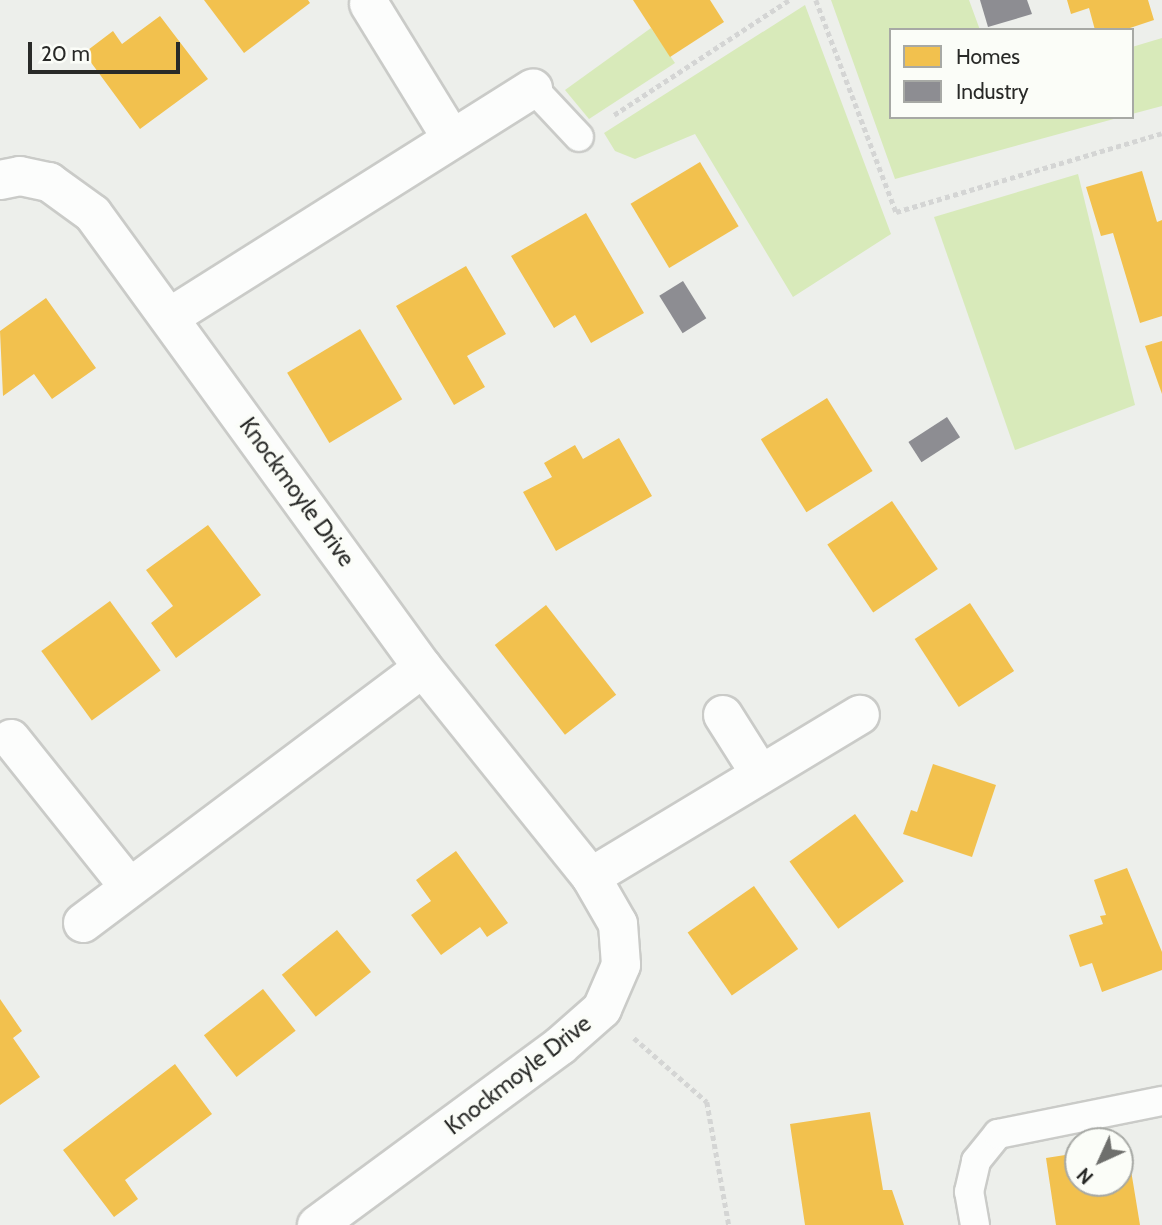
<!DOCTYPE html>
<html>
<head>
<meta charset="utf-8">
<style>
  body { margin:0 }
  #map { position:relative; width:1162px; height:1225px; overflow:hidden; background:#edefeb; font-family:Cabin,sans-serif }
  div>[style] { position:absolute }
  .green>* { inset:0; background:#d8eaba }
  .homes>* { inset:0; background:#f2c14e; transform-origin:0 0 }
  .industry>* { inset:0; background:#8d8d92; transform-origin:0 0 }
  .path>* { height:4.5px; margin-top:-2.25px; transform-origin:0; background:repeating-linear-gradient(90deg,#d4d5d4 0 5px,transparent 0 8.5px) }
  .roads { filter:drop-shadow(2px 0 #cacbc8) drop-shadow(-2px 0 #cacbc8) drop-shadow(0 2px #cacbc8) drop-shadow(0 -2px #cacbc8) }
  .lane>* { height:28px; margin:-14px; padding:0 14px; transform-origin:14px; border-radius:14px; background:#fcfdfc }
  .street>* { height:38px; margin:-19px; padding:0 19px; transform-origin:19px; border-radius:19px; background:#fcfdfc }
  span { translate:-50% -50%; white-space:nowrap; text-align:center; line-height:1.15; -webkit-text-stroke:7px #fbfdf8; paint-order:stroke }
  .street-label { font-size:23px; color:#292a28 }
  .legend { position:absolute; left:889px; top:28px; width:245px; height:91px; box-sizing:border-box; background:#fbfdf8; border:2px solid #a7a9a5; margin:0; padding:9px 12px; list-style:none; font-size:21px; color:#292a28 }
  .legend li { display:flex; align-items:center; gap:14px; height:35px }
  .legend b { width:35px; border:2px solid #a7a9a5 }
  .north { position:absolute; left:1064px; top:1127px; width:70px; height:70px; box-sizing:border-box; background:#fbfdf8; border:2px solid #a7a9a5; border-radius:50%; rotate:225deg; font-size:19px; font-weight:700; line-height:28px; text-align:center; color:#292a28 }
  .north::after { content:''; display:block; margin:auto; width:24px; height:32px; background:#6e6f6c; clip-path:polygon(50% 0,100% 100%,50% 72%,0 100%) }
  .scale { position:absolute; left:28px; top:42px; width:152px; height:32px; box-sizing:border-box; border:4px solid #292a28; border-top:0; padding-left:9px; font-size:21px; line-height:24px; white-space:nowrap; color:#292a28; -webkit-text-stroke:5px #fbfdf8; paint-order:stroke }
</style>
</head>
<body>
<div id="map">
  <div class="green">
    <i style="clip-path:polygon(831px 0,969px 0,980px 30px,891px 30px,891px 117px,1121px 117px,895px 179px)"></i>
    <i style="clip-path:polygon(805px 5px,891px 234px,793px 297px,695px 134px,635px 159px,615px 151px,604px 133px)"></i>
    <i style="clip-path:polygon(651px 28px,675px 63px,589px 119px,565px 90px)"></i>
    <i style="clip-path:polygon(1162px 38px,1162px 106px,1132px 114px,1132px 47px)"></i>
    <i style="clip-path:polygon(1078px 174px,1135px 405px,1015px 450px,934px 217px)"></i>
  </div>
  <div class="homes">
    <i style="clip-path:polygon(204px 0,308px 0,310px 3px,244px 53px)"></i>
    <i style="clip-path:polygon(633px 0,710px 0,724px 22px,670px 57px)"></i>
    <i style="clip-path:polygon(1067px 0,1148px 0,1154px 20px,1124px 30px,1095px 30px,1089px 8px,1071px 14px)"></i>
    <i style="clip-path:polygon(160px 16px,208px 79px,140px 129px,84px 53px,113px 31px,122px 44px)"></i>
    <i style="left:700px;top:162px;width:75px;height:81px;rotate:59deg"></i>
    <i style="clip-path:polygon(1142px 171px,1157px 222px,1162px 220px,1162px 316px,1140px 323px,1113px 233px,1101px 236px,1086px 187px)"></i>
    <i style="clip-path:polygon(586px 213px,644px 313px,591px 343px,575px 315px,554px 328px,511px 256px)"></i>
    <i style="clip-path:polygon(466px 266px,506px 334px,467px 356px,485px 387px,454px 405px,396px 306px)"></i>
    <i style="clip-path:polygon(46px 298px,96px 368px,52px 399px,34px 374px,3px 396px,0 331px)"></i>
    <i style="left:360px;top:329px;width:82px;height:85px;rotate:59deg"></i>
    <i style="clip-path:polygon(1162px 341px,1162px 394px,1145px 346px)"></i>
    <i style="left:827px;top:398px;width:86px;height:78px;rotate:58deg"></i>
    <i style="clip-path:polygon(619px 438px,652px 496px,556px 551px,523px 492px,552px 477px,544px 463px,575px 445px,583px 459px)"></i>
    <i style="left:892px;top:501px;width:82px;height:78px;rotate:56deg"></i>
    <i style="clip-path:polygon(208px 525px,261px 595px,176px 658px,151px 623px,173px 606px,146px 570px)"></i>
    <i style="left:110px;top:601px;width:86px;height:85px;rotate:54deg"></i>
    <i style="left:970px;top:603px;width:81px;height:66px;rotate:57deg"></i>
    <i style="left:546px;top:605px;width:114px;height:65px;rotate:52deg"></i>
    <i style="clip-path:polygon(933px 764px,996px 785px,972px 857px,903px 834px,911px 810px,917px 812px)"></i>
    <i style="left:855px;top:814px;width:83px;height:81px;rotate:54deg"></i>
    <i style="clip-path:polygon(456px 851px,508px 923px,487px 937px,480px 927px,441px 955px,411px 915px,431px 901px,416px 880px)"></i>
    <i style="clip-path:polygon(1127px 868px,1162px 952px,1162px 970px,1102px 992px,1092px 963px,1080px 967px,1069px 935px,1103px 924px,1100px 916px,1106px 915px,1094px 880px)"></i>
    <i style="left:754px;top:886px;width:77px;height:81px;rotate:55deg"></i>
    <i style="left:337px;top:930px;width:54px;height:71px;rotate:51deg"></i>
    <i style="left:263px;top:989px;width:53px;height:75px;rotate:52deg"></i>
    <i style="clip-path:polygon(0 999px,22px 1031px,13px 1038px,40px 1077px,0 1105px)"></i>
    <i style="clip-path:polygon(175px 1064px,212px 1114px,125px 1180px,138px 1199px,114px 1217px,63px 1150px)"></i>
    <i style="clip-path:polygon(870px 1112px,883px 1190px,892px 1190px,904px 1225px,805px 1225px,790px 1124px)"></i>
    <i style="clip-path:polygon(1127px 1146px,1140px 1225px,1056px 1225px,1046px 1158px,1078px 1153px,1078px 1183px,1120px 1183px,1120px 1147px)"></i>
  </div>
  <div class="industry">
    <i style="clip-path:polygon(980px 0,1027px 0,1032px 14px,988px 27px)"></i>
    <i style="left:683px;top:281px;width:44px;height:28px;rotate:58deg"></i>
    <i style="left:947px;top:417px;width:24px;height:46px;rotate:57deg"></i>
  </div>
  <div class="path">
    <i style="left:816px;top:0;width:227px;rotate:69.3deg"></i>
    <i style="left:896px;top:212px;width:277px;rotate:-16.5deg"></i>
    <i style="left:614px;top:115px;width:209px;rotate:-33.3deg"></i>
    <i style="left:634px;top:1038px;width:97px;rotate:41.2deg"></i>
    <i style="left:707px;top:1102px;width:125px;rotate:79.9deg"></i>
  </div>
  <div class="roads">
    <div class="lane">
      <i style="left:533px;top:88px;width:67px;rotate:46.8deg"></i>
      <i style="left:975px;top:1225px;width:34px;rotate:-100deg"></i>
      <i style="left:969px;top:1192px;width:32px;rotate:-77deg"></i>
      <i style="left:976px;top:1161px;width:35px;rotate:-51deg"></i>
      <i style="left:998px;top:1134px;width:167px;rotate:-11.4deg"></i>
    </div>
    <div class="street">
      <i style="left:369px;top:4px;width:158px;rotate:58.4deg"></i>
      <i style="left:0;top:180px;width:20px;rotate:-11deg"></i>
      <i style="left:20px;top:176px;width:30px;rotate:12deg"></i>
      <i style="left:49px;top:182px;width:54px;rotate:36deg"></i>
      <i style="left:93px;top:214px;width:561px;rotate:53.99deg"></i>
      <i style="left:423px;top:668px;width:268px;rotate:51.2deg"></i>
      <i style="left:591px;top:877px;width:54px;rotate:60.1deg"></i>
      <i style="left:618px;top:924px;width:41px;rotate:85.8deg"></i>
      <i style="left:621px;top:965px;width:48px;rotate:113.4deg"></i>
      <i style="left:602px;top:1009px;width:56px;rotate:138.6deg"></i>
      <i style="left:560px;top:1046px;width:302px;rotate:143.6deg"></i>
      <i style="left:170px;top:317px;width:429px;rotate:-32.2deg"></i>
      <i style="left:723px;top:715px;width:67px;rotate:57.7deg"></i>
      <i style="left:11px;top:739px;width:189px;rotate:51.4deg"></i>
      <i style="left:591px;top:877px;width:314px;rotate:-31.1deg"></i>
      <i style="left:83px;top:923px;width:425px;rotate:-36.9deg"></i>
    </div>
  </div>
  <div class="street-label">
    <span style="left:297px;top:492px;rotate:54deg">Knockmoyle Drive</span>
    <span style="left:518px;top:1075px;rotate:-38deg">Knockmoyle Drive</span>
  </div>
  <ul class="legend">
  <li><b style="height:19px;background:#f2c14e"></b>Homes</li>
  <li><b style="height:19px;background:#8d8d92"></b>Industry</li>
  </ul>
  <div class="north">N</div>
  <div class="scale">20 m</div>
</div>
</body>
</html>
